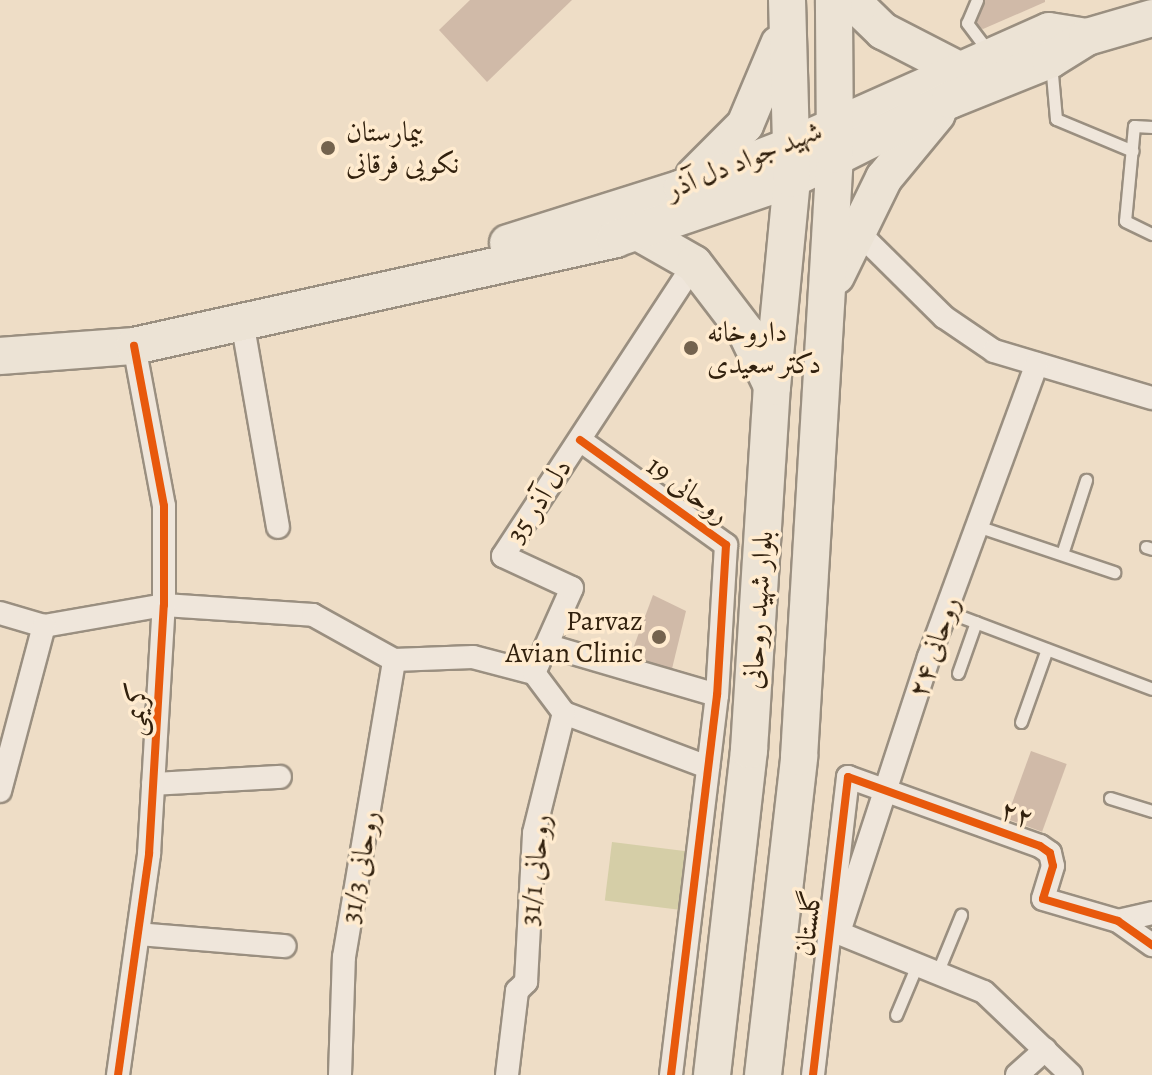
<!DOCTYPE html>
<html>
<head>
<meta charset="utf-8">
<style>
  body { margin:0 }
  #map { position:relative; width:1152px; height:1075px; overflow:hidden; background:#eeddc6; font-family:Alegreya,Amiri,serif }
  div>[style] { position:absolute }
  .green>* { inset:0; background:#d5cea7; transform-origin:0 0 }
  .building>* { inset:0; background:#d0baa8; transform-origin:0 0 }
  .roads { filter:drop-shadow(2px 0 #9a8f80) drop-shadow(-2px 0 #9a8f80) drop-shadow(0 2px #9a8f80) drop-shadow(0 -2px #9a8f80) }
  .service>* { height:11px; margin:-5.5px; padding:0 5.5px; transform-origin:5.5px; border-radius:5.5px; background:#efe6db }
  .minor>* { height:22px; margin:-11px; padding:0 11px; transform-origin:11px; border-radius:11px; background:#efe6db }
  .primary>* { height:36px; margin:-18px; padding:0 18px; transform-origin:18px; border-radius:18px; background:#ece3d5 }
  .cycleway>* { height:8px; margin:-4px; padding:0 4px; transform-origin:4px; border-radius:4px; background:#e8590c }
  .dots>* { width:22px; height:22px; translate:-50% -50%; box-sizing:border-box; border:4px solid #ffebcf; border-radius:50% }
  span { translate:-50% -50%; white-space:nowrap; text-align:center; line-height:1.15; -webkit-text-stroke:7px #ffebcf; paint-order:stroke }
  .poi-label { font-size:28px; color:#32210e }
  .left { translate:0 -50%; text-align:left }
  .right { translate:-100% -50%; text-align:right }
  .street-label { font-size:28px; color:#32210e }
</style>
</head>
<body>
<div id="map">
  <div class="green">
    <i style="left:612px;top:842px;width:77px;height:59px;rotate:7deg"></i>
  </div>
  <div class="building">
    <i style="clip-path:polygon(470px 0,572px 0,487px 82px,439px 30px)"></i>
    <i style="clip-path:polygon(983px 0,1045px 0,1045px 2px,983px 29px,974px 25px)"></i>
    <i style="clip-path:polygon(653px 595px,686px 611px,670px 677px,627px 665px)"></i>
    <i style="left:1031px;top:751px;width:38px;height:72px;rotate:20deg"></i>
  </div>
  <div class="roads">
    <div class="service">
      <i style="left:977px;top:0;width:25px;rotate:113deg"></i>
      <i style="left:967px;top:23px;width:38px;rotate:53deg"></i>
      <i style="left:1051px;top:63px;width:56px;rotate:84.9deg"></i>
      <i style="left:1056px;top:119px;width:83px;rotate:22.6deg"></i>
      <i style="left:1152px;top:127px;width:18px;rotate:-177deg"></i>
      <i style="left:1134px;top:126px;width:95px;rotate:95.4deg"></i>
      <i style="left:1125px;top:221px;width:30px;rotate:26deg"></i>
      <i style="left:977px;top:526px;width:145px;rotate:18.6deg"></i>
      <i style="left:1146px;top:547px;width:6px;rotate:18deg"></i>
      <i style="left:1062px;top:554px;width:78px;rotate:-72deg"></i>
      <i style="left:946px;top:611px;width:220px;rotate:20.7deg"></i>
      <i style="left:958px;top:673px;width:54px;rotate:-70.6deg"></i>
      <i style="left:1021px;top:722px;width:77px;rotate:-70.4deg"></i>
      <i style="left:1110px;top:798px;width:44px;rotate:17.2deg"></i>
      <i style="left:938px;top:971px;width:61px;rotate:-67.7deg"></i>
      <i style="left:896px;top:1015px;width:54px;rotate:-67.2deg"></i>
    </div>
    <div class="minor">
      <i style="left:855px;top:229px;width:125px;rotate:44.7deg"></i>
      <i style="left:944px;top:317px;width:60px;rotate:34.2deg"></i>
      <i style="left:994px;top:351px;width:165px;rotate:16.6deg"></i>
      <i style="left:242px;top:321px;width:209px;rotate:80.1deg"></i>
      <i style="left:580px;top:440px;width:180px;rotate:35.7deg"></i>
      <i style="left:726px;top:545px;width:150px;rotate:93.4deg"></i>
      <i style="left:717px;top:695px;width:383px;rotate:96.9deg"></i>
      <i style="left:0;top:613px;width:46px;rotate:16.5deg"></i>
      <i style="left:44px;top:626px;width:122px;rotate:-9.9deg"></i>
      <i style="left:164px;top:605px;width:149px;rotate:3.8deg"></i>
      <i style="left:313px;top:615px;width:93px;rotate:29.1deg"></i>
      <i style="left:394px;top:660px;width:79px;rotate:-2.2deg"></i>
      <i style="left:473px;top:657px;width:63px;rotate:14.7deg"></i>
      <i style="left:549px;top:646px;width:175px;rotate:16.3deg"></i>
      <i style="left:534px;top:673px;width:93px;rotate:-65.9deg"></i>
      <i style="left:572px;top:588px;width:76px;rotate:-155.1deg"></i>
      <i style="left:503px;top:556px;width:349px;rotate:-56.8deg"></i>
      <i style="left:564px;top:713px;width:154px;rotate:20.6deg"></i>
      <i style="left:153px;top:784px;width:127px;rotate:-3.2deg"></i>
      <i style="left:0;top:791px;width:171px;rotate:-75.1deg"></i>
      <i style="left:1118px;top:921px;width:35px;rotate:-13deg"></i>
      <i style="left:829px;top:929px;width:167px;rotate:22.1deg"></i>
      <i style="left:984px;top:992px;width:120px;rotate:43.7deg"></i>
      <i style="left:839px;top:932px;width:289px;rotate:-71.9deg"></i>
      <i style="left:929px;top:657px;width:312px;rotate:-69.8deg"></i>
      <i style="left:138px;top:934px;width:147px;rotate:4.7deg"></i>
      <i style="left:118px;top:1075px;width:223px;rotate:-82deg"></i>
      <i style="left:149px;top:854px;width:249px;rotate:-86.6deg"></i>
      <i style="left:164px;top:605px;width:99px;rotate:-90deg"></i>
      <i style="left:164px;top:506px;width:163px;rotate:-100.6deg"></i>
      <i style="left:340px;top:1075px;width:118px;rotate:-88.1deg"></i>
      <i style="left:344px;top:957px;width:301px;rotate:-80.4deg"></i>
      <i style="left:507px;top:1075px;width:85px;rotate:-83.2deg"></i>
      <i style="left:517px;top:991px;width:13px;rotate:-45deg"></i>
      <i style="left:526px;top:982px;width:149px;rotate:-86.9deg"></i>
      <i style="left:534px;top:833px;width:124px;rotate:-76deg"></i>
      <i style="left:564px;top:713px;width:50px;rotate:-126.9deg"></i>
      <i style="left:813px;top:1075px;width:300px;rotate:-83.3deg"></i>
      <i style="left:848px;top:777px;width:204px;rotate:19.8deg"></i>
      <i style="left:1040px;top:846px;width:12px;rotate:35deg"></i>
      <i style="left:1050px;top:853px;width:13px;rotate:77deg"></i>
      <i style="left:1053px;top:866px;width:34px;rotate:107deg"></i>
      <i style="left:1043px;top:899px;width:78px;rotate:16.3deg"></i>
      <i style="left:1118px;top:921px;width:42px;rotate:35.2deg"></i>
      <i style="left:1017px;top:1075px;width:38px;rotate:-42deg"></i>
    </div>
    <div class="primary">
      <i style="left:851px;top:0;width:45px;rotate:44.1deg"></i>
      <i style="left:883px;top:31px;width:83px;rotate:27.2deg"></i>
      <i style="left:694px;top:176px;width:72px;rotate:-45deg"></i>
      <i style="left:745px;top:125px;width:88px;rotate:-67.2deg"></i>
      <i style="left:638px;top:232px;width:64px;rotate:29.7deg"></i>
      <i style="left:694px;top:264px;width:86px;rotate:52.6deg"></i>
      <i style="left:746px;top:332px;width:60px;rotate:64.3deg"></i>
      <i style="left:508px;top:243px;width:182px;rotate:-17.5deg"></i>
      <i style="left:682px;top:188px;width:117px;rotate:-21.1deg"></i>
      <i style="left:791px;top:146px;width:282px;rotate:-24deg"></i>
      <i style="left:1049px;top:31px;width:38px;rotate:9deg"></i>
      <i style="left:836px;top:276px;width:109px;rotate:-63.9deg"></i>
      <i style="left:884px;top:178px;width:83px;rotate:-50.4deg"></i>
      <i style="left:0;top:356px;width:134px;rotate:-4.3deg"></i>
      <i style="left:134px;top:346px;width:493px;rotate:-12.5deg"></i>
      <i style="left:615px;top:239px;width:187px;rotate:-18.7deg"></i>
      <i style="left:792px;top:179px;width:177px;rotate:-26.6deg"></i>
      <i style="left:950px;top:100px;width:108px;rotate:-21.8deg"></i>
      <i style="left:1050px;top:60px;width:44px;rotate:-31.9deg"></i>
      <i style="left:1087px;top:37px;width:68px;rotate:-16.3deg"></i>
      <i style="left:712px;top:1075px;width:327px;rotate:-83.5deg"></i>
      <i style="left:749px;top:750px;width:364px;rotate:-86.4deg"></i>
      <i style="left:772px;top:387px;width:209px;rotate:-84.5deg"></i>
      <i style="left:792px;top:179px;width:179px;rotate:-91.6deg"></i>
      <i style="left:763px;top:1075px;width:320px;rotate:-83.5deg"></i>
      <i style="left:799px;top:757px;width:603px;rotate:-86.58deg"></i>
      <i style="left:835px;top:155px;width:155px;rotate:-90.4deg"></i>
    </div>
  </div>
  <div class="cycleway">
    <i style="left:580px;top:440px;width:180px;rotate:35.7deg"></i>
    <i style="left:726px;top:545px;width:150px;rotate:93.4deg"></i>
    <i style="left:717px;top:695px;width:383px;rotate:96.9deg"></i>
    <i style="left:118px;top:1075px;width:223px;rotate:-82deg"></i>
    <i style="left:149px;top:854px;width:249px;rotate:-86.6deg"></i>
    <i style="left:164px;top:605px;width:99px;rotate:-90deg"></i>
    <i style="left:164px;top:506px;width:163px;rotate:-100.6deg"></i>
    <i style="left:813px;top:1075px;width:300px;rotate:-83.3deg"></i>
    <i style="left:848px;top:777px;width:204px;rotate:19.8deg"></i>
    <i style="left:1040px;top:846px;width:12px;rotate:35deg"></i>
    <i style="left:1050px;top:853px;width:13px;rotate:77deg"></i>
    <i style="left:1053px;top:866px;width:34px;rotate:107deg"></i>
    <i style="left:1043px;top:899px;width:78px;rotate:16.3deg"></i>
    <i style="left:1118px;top:921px;width:42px;rotate:35.2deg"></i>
  </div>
  <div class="dots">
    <i style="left:328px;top:148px;background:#74634e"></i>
    <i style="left:691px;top:348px;background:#74634e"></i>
    <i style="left:659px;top:637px;background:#74634e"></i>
  </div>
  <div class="poi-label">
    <span class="left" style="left:346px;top:148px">بیمارستان<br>نکویی فرقانی</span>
    <span class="left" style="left:707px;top:348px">داروخانه<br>دکتر سعیدی</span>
    <span class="right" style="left:643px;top:637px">Parvaz<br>Avian Clinic</span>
  </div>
  <div class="street-label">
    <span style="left:744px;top:160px;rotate:-22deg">شهید جواد دل آذر</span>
    <span style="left:688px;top:490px;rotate:36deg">روحانی 19</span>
    <span style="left:539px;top:501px;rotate:-57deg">دل آذر 35</span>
    <span style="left:758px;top:610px;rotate:-86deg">بلوار شهید روحانی</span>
    <span style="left:934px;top:647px;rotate:-71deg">روحانی ۲۴</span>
    <span style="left:136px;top:709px;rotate:-86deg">کریمی</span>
    <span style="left:1017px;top:814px;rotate:20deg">۲۲</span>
    <span style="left:360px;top:867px;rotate:-80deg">روحانی 31/3</span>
    <span style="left:535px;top:870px;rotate:-84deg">روحانی 31/1</span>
    <span style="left:808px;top:923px;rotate:-83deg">گلستان</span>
  </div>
</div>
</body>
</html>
